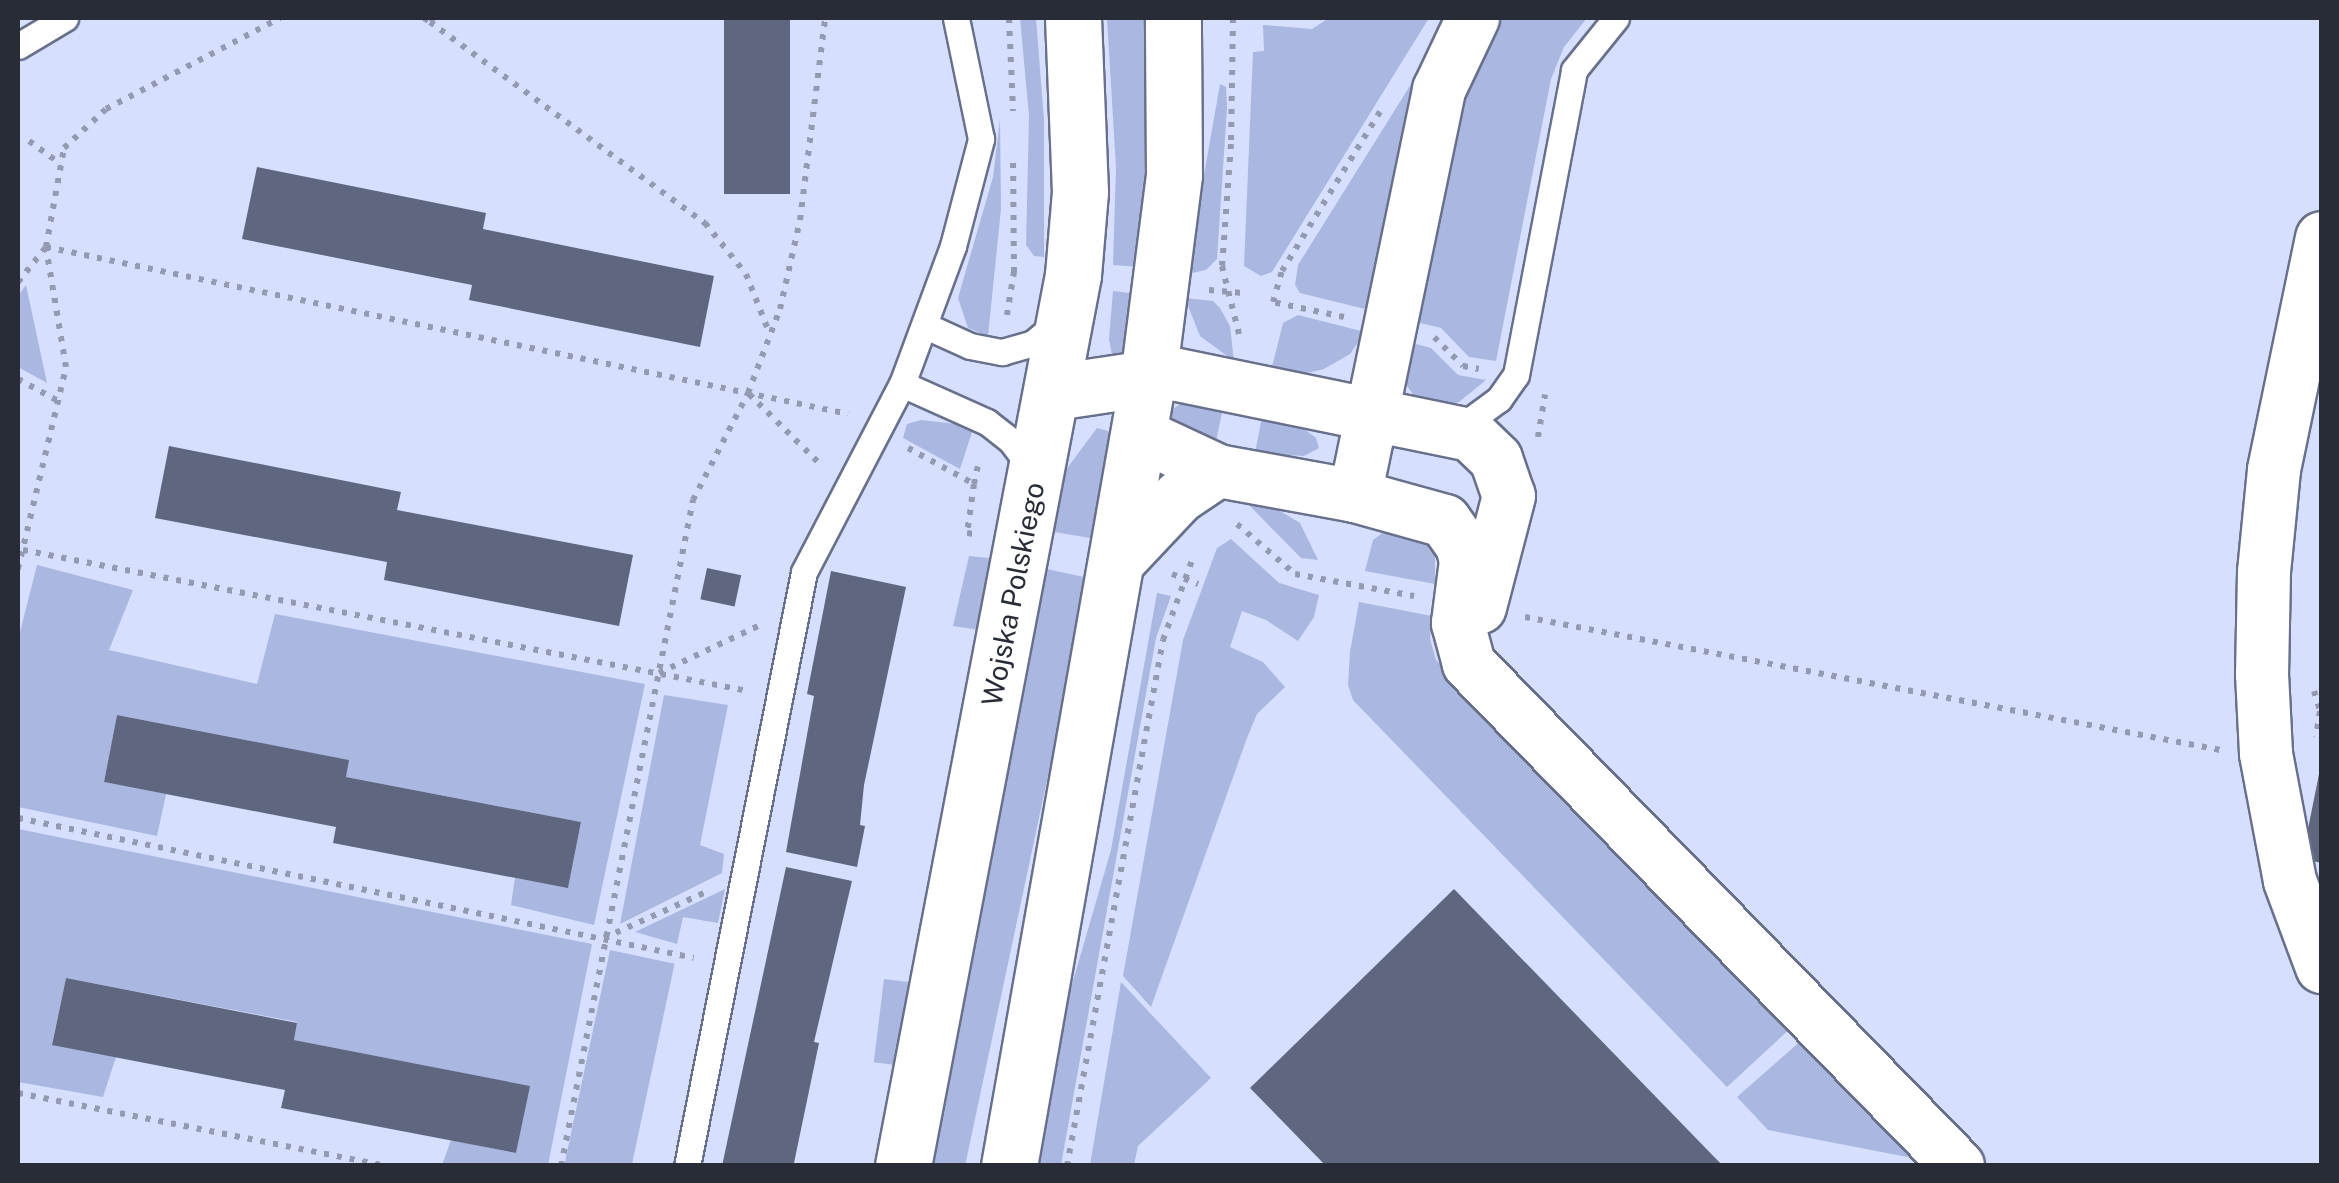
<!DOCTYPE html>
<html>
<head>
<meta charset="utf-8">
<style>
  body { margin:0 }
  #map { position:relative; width:2339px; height:1183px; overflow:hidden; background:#d6dffe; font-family:"Public Sans",sans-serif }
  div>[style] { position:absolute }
  .green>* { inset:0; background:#aab7e0; transform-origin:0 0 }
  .building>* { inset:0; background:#5e6680; transform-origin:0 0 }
  .path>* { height:6px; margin-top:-3px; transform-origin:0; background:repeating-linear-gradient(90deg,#939ab2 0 5px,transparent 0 13px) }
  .roads { filter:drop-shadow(2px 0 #68708b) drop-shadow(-2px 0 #68708b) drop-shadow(0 2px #68708b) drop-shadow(0 -2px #68708b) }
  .service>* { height:25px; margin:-12.5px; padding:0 12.5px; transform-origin:12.5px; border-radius:12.5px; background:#fff }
  .minor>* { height:52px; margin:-26px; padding:0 26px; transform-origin:26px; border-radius:26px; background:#fff }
  .tertiary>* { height:55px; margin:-27.5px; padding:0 27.5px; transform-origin:27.5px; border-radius:27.5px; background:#fff }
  span { translate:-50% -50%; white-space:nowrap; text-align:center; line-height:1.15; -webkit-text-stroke:10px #fff; paint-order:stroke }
  .street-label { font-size:28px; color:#282c37 }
  .frame { position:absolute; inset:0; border:20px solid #282c37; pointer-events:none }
</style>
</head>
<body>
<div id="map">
  <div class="green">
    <i style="clip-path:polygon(1020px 18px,1036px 18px,1044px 120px,1044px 257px,1034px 256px,1026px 245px,1029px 116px)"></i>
    <i style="clip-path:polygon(1107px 18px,1150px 18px,1151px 107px,1141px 267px,1113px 265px,1116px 168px)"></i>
    <i style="clip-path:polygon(1329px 18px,1429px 18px,1272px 272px,1261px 276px,1244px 266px,1253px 52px,1264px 51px,1263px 25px,1312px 29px)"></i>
    <i style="clip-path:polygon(1500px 18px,1587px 18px,1564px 47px,1551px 79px,1496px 361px,1469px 357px,1441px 328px,1412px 321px,1444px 149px,1486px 37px)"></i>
    <i style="clip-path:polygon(1438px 41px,1373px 311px,1300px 293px,1295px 285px,1298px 265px)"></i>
    <i style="clip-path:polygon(1220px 84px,1226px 87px,1227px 108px,1217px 259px,1206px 270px,1192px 273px,1187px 272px)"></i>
    <i style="clip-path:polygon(1000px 119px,1001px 209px,988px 336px,968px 328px,958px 298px,993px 177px)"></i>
    <i style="clip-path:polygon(26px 285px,47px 383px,18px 367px,18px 296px)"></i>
    <i style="clip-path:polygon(1113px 291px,1137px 294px,1127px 362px,1115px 371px,1109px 339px)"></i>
    <i style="clip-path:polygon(1185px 298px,1213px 301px,1220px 308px,1230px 326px,1234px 361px,1200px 336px)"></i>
    <i style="clip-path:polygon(1298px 315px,1365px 332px,1350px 354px,1324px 369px,1298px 375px,1271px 371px,1283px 323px)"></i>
    <i style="clip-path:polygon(1408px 342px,1431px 348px,1458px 375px,1486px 380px,1459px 402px,1448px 405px,1416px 399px,1403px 380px)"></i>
    <i style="clip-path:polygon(1183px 402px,1223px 408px,1215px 446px,1169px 421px,1173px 409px)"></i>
    <i style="clip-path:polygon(1262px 417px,1304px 429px,1316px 438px,1319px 448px,1304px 456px,1255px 453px)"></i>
    <i style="clip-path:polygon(921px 420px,974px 426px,960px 469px,903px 438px,907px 424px)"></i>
    <i style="clip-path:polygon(1097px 428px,1108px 431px,1115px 440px,1096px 539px,1048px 531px,1065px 471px)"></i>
    <i style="clip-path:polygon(1245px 501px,1270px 505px,1300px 523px,1318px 560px,1301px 558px)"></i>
    <i style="clip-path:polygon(1388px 529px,1424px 537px,1435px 555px,1435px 584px,1365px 571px,1373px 540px)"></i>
    <i style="clip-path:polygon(1231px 539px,1279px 583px,1319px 595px,1314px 617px,1298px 641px,1266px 620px,1242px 611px,1230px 647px,1263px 662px,1285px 687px,1257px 714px,1247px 738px,1151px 1007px,1123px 976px,1183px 640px,1217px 548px)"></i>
    <i style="clip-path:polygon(969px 556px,998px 559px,985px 631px,953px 626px)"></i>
    <i style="clip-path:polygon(37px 565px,133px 590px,109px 650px,257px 684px,275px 614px,645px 684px,594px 925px,511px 905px,515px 878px,568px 887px,581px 822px,346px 777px,348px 760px,117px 715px,104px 782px,166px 794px,157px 836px,18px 807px,18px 640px)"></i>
    <i style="left:1042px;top:568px;width:49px;height:609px;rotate:12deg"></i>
    <i style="clip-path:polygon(1157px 593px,1171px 596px,1156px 638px,1061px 1165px,1036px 1166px,1062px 1019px,1111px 850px)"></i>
    <i style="clip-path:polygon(1359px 602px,1432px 616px,1430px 639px,1436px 660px,1793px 1026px,1727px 1087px,1353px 700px,1348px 685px,1350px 652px)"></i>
    <i style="clip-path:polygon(664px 695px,728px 705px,700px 845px,724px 854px,722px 873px,620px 924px)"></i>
    <i style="clip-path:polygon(18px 829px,592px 944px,548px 1165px,442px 1165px,451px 1140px,516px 1153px,529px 1086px,294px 1040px,297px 1022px,66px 978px,52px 1044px,116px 1057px,103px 1097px,18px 1082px)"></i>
    <i style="clip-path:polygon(725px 889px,718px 923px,683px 917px,677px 944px,635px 932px)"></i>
    <i style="left:610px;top:950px;width:66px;height:218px;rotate:12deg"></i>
    <i style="left:884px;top:979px;width:32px;height:84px;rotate:7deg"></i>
    <i style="clip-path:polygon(1121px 982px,1211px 1078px,1138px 1146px,1134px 1165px,1090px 1165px)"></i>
    <i style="clip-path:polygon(1804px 1038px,1923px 1160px,1768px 1130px,1737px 1097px)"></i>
  </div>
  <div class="building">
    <i style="left:724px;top:18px;width:66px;height:176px"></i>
    <i style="clip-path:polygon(257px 167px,486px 213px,483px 229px,714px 276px,700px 347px,469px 300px,472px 285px,242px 239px)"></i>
    <i style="clip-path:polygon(169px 446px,401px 492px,397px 510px,633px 555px,619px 626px,384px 580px,387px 562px,155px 518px)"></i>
    <i style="left:707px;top:568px;width:35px;height:32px;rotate:12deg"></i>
    <i style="clip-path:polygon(831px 571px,906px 587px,864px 785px,860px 825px,865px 826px,857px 867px,786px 852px,814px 696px,807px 694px)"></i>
    <i style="clip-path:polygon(117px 715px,349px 760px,346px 777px,581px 822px,568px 888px,333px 843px,336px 827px,104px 782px)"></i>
    <i style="clip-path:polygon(2320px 769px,2322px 769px,2322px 863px,2302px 859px)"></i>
    <i style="clip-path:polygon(786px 867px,852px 881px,814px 1042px,819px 1043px,794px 1163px,722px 1166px)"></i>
    <i style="clip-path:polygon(1454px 889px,1723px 1166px,1326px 1166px,1250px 1088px)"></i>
    <i style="clip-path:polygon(66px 978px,297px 1023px,294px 1040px,530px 1086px,516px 1153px,281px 1108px,285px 1090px,52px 1045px)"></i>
  </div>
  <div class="path">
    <i style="left:424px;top:18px;width:7px;rotate:34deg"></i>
    <i style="left:430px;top:22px;width:8px;rotate:-30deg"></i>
    <i style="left:1009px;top:18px;width:93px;rotate:87.5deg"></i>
    <i style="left:1233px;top:18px;width:126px;rotate:90.9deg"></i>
    <i style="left:1231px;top:144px;width:122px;rotate:94.2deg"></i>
    <i style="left:1222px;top:266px;width:74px;rotate:76deg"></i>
    <i style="left:430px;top:22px;width:341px;rotate:36.2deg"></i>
    <i style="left:705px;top:223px;width:65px;rotate:51.2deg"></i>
    <i style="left:746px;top:274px;width:62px;rotate:68.4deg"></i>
    <i style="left:29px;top:141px;width:39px;rotate:36deg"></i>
    <i style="left:18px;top:282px;width:45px;rotate:-51.3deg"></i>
    <i style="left:46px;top:247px;width:819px;rotate:11.76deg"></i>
    <i style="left:1209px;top:290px;width:34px;rotate:5deg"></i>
    <i style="left:1007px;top:315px;width:44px;rotate:-80.8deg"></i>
    <i style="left:1014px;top:272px;width:109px;rotate:-90.5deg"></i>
    <i style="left:1344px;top:317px;width:73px;rotate:-168.1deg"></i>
    <i style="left:1273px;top:302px;width:32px;rotate:-74deg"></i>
    <i style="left:1282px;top:271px;width:193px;rotate:-58.4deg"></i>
    <i style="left:1434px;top:337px;width:41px;rotate:45deg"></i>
    <i style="left:1463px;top:366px;width:16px;rotate:11deg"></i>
    <i style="left:18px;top:379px;width:46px;rotate:28.8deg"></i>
    <i style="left:749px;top:394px;width:103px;rotate:44.6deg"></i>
    <i style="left:1538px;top:437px;width:43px;rotate:-80.5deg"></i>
    <i style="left:908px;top:448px;width:75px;rotate:28.6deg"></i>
    <i style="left:974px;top:484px;width:49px;rotate:98.1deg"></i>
    <i style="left:967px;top:533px;width:7px;rotate:8deg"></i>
    <i style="left:974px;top:484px;width:25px;rotate:-78deg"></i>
    <i style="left:1237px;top:524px;width:77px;rotate:40.8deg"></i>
    <i style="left:1295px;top:574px;width:121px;rotate:10.5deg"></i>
    <i style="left:23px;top:550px;width:739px;rotate:11.01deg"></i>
    <i style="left:18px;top:569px;width:208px;rotate:-76.6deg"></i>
    <i style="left:66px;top:367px;width:122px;rotate:-99.5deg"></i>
    <i style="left:46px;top:247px;width:101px;rotate:-79.7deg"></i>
    <i style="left:64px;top:148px;width:57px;rotate:-42.9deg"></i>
    <i style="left:106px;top:109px;width:196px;rotate:-27.6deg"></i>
    <i style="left:1172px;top:574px;width:28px;rotate:21deg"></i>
    <i style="left:1525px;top:617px;width:708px;rotate:10.83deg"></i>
    <i style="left:659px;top:673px;width:112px;rotate:-25.4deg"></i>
    <i style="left:2314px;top:691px;width:21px;rotate:73deg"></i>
    <i style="left:2320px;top:711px;width:26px;rotate:99deg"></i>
    <i style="left:18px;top:818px;width:690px;rotate:11.7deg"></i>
    <i style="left:604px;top:938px;width:112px;rotate:-24.3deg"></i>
    <i style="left:18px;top:1093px;width:374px;rotate:11.2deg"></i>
    <i style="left:561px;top:1166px;width:679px;rotate:-78.79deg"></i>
    <i style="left:693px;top:500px;width:120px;rotate:-62.8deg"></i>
    <i style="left:748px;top:393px;width:90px;rotate:-69.1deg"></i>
    <i style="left:780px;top:309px;width:91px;rotate:-77.3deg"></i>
    <i style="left:800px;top:220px;width:204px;rotate:-82.9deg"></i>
    <i style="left:1067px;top:1166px;width:535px;rotate:-79.66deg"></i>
    <i style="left:1163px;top:640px;width:90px;rotate:-70deg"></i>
  </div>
  <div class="roads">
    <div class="service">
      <i style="left:18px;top:46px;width:55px;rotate:-30.8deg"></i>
      <i style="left:926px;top:326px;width:48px;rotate:24.4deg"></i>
      <i style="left:970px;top:346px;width:33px;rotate:11deg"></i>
      <i style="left:1002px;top:352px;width:32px;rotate:-16deg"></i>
      <i style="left:1033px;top:343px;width:34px;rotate:-40deg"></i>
      <i style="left:902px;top:384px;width:93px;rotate:24.1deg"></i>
      <i style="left:987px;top:422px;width:31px;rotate:38deg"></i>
      <i style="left:1011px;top:441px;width:36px;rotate:53deg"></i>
      <i style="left:1458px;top:429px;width:51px;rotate:-36.2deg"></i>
      <i style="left:1499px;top:399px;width:29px;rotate:-55deg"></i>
      <i style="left:1516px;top:375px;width:310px;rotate:-79.2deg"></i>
      <i style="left:1574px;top:70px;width:67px;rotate:-51.1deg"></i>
      <i style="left:687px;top:1166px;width:605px;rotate:-78.86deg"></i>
      <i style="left:804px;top:572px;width:212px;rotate:-62.5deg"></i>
      <i style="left:902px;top:384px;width:147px;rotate:-69.7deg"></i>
      <i style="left:953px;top:246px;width:111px;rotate:-75.3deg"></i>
      <i style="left:981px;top:139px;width:124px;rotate:-101.7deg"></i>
    </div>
    <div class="minor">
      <i style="left:2322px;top:238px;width:237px;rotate:101.7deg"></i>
      <i style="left:2274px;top:470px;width:102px;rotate:95.6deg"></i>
      <i style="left:2264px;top:572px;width:102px;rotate:91.1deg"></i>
      <i style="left:2262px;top:674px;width:80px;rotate:87.1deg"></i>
      <i style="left:2266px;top:754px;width:129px;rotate:79.3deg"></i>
      <i style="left:2290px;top:881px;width:92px;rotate:69.6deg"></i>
      <i style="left:1148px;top:378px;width:25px;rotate:-9deg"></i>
      <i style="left:1173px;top:374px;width:304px;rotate:11.6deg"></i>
      <i style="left:1471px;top:435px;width:35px;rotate:44deg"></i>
      <i style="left:1496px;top:459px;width:39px;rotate:71deg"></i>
      <i style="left:1509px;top:496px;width:115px;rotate:104.6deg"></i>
      <i style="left:1139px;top:434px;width:87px;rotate:25.1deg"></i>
      <i style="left:1218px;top:471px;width:139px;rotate:10.3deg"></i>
      <i style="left:1355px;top:496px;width:93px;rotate:15.5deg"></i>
      <i style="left:1445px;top:521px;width:29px;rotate:55deg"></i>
      <i style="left:1462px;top:545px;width:16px;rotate:76deg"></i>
      <i style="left:1466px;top:561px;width:63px;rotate:97.4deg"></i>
      <i style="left:1458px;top:623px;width:42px;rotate:75deg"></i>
      <i style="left:1469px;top:664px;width:701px;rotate:45.75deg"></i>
      <i style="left:1355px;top:496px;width:415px;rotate:-78.3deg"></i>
      <i style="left:1439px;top:90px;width:80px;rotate:-64.7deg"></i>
      <i style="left:1119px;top:561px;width:88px;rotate:-46.8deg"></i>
      <i style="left:1179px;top:497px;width:47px;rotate:-33.7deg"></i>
    </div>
    <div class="tertiary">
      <i style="left:1054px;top:392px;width:95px;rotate:-8.5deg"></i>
      <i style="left:903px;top:1166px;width:907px;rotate:-79.2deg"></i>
      <i style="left:1073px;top:275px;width:83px;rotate:-85.2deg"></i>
      <i style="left:1080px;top:192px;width:174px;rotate:-92.3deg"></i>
      <i style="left:1009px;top:1166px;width:800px;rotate:-80deg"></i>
      <i style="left:1148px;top:378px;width:206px;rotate:-82.7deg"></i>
      <i style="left:1174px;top:174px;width:156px;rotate:-90.4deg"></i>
    </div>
  </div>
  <div class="street-label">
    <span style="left:1013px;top:594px;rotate:-79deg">Wojska Polskiego</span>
  </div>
  <div class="frame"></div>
</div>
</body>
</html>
